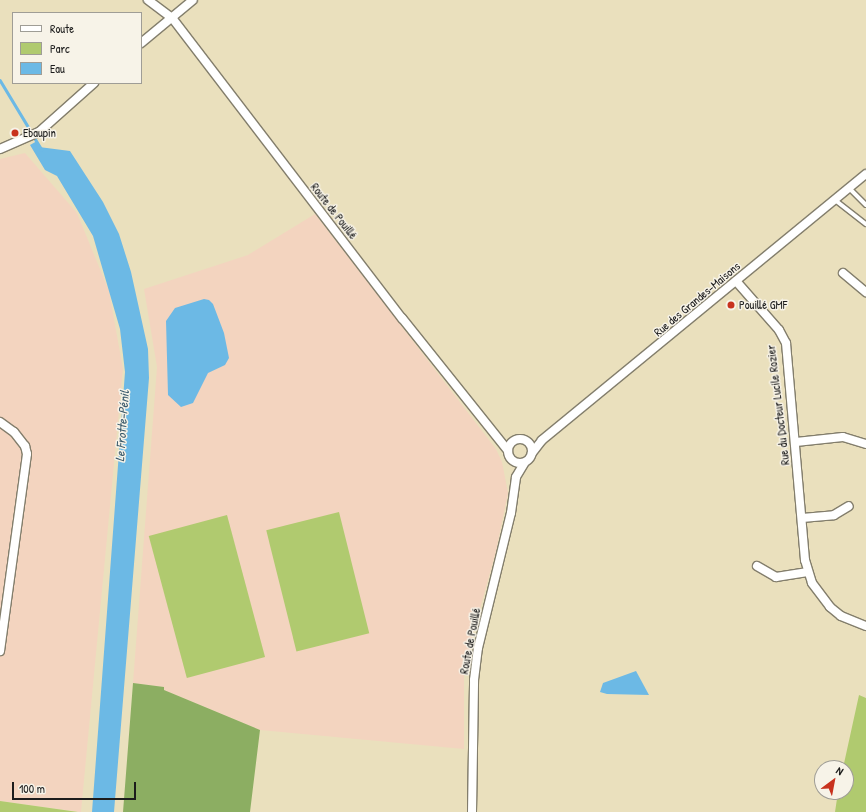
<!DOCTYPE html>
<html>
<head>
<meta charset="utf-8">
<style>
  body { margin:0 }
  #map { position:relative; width:866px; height:812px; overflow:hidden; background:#eae0bd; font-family:"Patrick Hand",sans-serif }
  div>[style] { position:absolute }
  .built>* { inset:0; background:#f3d4bf }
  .green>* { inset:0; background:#b0ca6f; transform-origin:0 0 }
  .forest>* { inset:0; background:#8cae62 }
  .water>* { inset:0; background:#6cb9e5 }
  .stream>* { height:2.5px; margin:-1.25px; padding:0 1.25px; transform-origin:1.25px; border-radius:1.25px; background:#6cb9e5 }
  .roads { filter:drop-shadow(1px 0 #837e6c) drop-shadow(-1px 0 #837e6c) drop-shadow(0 1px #837e6c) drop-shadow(0 -1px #837e6c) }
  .lane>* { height:4px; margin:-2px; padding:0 2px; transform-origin:2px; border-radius:2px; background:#fff }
  .street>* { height:8px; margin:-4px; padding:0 4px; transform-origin:4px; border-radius:4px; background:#fff }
  .street>.ring { margin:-4px; padding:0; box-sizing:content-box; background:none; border:8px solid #fff; border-radius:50% }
  .dots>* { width:11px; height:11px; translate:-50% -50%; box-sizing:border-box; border:2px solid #f7f3e8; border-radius:50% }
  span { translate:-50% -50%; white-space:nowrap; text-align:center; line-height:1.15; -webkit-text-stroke:3px #f7f3e8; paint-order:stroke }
  .poi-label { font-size:12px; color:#1c1c1c }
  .left { translate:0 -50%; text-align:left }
  .street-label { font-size:12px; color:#1c1c1c }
  .water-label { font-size:13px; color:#3c5b6c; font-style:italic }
  .legend { position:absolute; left:12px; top:12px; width:130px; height:72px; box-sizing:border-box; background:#f7f3e8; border:1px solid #9f9d96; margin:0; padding:5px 7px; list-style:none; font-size:12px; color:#1c1c1c }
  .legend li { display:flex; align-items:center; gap:8px; height:20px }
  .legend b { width:20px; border:1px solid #9f9d96 }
  .north { position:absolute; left:814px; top:760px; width:40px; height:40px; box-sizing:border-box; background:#f7f3e8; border:1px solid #9f9d96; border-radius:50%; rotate:32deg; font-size:11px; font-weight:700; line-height:16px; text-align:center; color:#1c1c1c }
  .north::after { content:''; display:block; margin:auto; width:14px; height:18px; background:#c8321e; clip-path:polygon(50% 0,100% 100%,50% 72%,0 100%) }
  .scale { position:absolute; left:12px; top:782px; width:124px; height:18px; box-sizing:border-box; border:2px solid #1c1c1c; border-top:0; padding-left:5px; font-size:12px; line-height:14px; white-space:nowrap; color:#1c1c1c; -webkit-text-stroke:3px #f7f3e8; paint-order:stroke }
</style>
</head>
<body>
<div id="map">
  <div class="built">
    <i style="clip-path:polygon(25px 153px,77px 213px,109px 291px,123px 369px,81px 812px,0 801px,0 159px)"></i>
    <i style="clip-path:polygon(315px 214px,496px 449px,502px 462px,508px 493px,496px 551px,472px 638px,468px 669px,464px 670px,464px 749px,260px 730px,164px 690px,164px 687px,133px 683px,157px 367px,144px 289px,248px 255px)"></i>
  </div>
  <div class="green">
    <i style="left:339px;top:512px;width:125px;height:75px;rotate:76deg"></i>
    <i style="left:227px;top:515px;width:147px;height:81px;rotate:75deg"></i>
    <i style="clip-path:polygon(859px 695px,866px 698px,866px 812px,835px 812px,838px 792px,846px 792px,846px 768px,843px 768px)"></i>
    <i style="clip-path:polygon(0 801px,78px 812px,0 812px)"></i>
  </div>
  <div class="forest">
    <i style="clip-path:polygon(133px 683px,164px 687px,164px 690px,260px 730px,250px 812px,123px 812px)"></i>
  </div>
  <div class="water">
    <i style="clip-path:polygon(37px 141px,39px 147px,70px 151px,103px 202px,119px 234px,131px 272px,148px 349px,149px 378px,114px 812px,92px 812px,125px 372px,120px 329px,93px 236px,57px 176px,45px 170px,30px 145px)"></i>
    <i style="clip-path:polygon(204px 299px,209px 300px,213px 304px,224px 333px,229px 358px,225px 365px,208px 373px,193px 403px,181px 407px,168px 395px,166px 321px,175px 308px)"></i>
    <i style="clip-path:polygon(636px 671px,649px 695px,607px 694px,600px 692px,603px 683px)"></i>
  </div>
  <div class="stream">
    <i style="left:0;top:80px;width:62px;rotate:58.9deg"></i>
    <i style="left:34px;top:137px;width:15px;rotate:58deg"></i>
  </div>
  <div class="roads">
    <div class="lane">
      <i style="left:849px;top:188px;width:24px;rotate:45deg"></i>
      <i style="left:835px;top:200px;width:39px;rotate:38deg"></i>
    </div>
    <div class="street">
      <i style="left:148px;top:0;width:31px;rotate:37deg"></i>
      <i style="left:173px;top:19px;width:377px;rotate:52.6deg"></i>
      <i style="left:402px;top:318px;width:170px;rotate:51.4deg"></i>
      <i style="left:141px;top:43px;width:67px;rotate:-39.6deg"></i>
      <i style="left:0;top:149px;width:43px;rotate:-23.6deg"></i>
      <i style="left:39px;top:132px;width:74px;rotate:-41.7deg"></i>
      <i style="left:843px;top:273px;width:30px;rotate:40deg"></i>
      <i style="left:736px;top:281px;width:65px;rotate:48.7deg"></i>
      <i style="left:779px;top:330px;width:15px;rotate:62deg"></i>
      <i style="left:786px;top:343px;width:218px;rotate:85deg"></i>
      <i style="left:805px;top:560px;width:24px;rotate:73deg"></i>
      <i style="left:812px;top:583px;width:30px;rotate:53deg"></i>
      <i style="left:830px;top:607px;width:14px;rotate:39deg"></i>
      <i style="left:841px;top:616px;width:27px;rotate:22deg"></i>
      <i style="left:0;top:422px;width:17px;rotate:36deg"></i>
      <i style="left:14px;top:432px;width:18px;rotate:52deg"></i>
      <i style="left:25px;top:446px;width:8px;rotate:76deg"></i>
      <i style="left:27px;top:454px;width:199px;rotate:97.8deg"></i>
      <i class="ring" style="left:508px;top:439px;width:16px;height:16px"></i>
      <i style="left:796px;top:442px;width:47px;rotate:-6.1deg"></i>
      <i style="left:843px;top:437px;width:24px;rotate:17deg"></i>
      <i style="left:532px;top:453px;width:16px;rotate:-52deg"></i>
      <i style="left:542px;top:440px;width:419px;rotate:-39.4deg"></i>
      <i style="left:802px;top:518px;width:32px;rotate:-5deg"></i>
      <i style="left:834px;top:515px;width:17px;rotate:-31deg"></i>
      <i style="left:757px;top:566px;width:22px;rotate:30deg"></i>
      <i style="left:776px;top:577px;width:32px;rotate:-9deg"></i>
      <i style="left:472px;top:812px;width:132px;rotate:-89.1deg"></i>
      <i style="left:474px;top:680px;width:32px;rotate:-83deg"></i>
      <i style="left:478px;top:648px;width:139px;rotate:-76.3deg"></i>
      <i style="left:511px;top:513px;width:36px;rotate:-82deg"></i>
      <i style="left:516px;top:477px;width:17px;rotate:-59deg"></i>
    </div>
  </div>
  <div class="dots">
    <i style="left:15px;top:133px;background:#c8321e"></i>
    <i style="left:731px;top:305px;background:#c8321e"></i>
  </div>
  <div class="poi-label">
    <span class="left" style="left:23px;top:133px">Ebaupin</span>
    <span class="left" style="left:739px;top:305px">Pouillé GMF</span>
  </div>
  <div class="street-label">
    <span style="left:334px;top:211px;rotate:52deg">Route de Pouillé</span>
    <span style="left:697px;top:299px;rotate:-40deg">Rue des Grandes-Maisons</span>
    <span style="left:778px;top:405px;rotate:-97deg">Rue du Docteur Lucile Rozier</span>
    <span style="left:470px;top:641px;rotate:-79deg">Route de Pouillé</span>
  </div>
  <div class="water-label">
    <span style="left:122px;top:426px;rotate:-86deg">Le Frotte-Pénil</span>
  </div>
  <ul class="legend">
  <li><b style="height:5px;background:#fff"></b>Route</li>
  <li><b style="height:11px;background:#b0ca6f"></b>Parc</li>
  <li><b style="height:11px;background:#6cb9e5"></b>Eau</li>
  </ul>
  <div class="north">N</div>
  <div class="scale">100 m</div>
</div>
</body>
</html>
